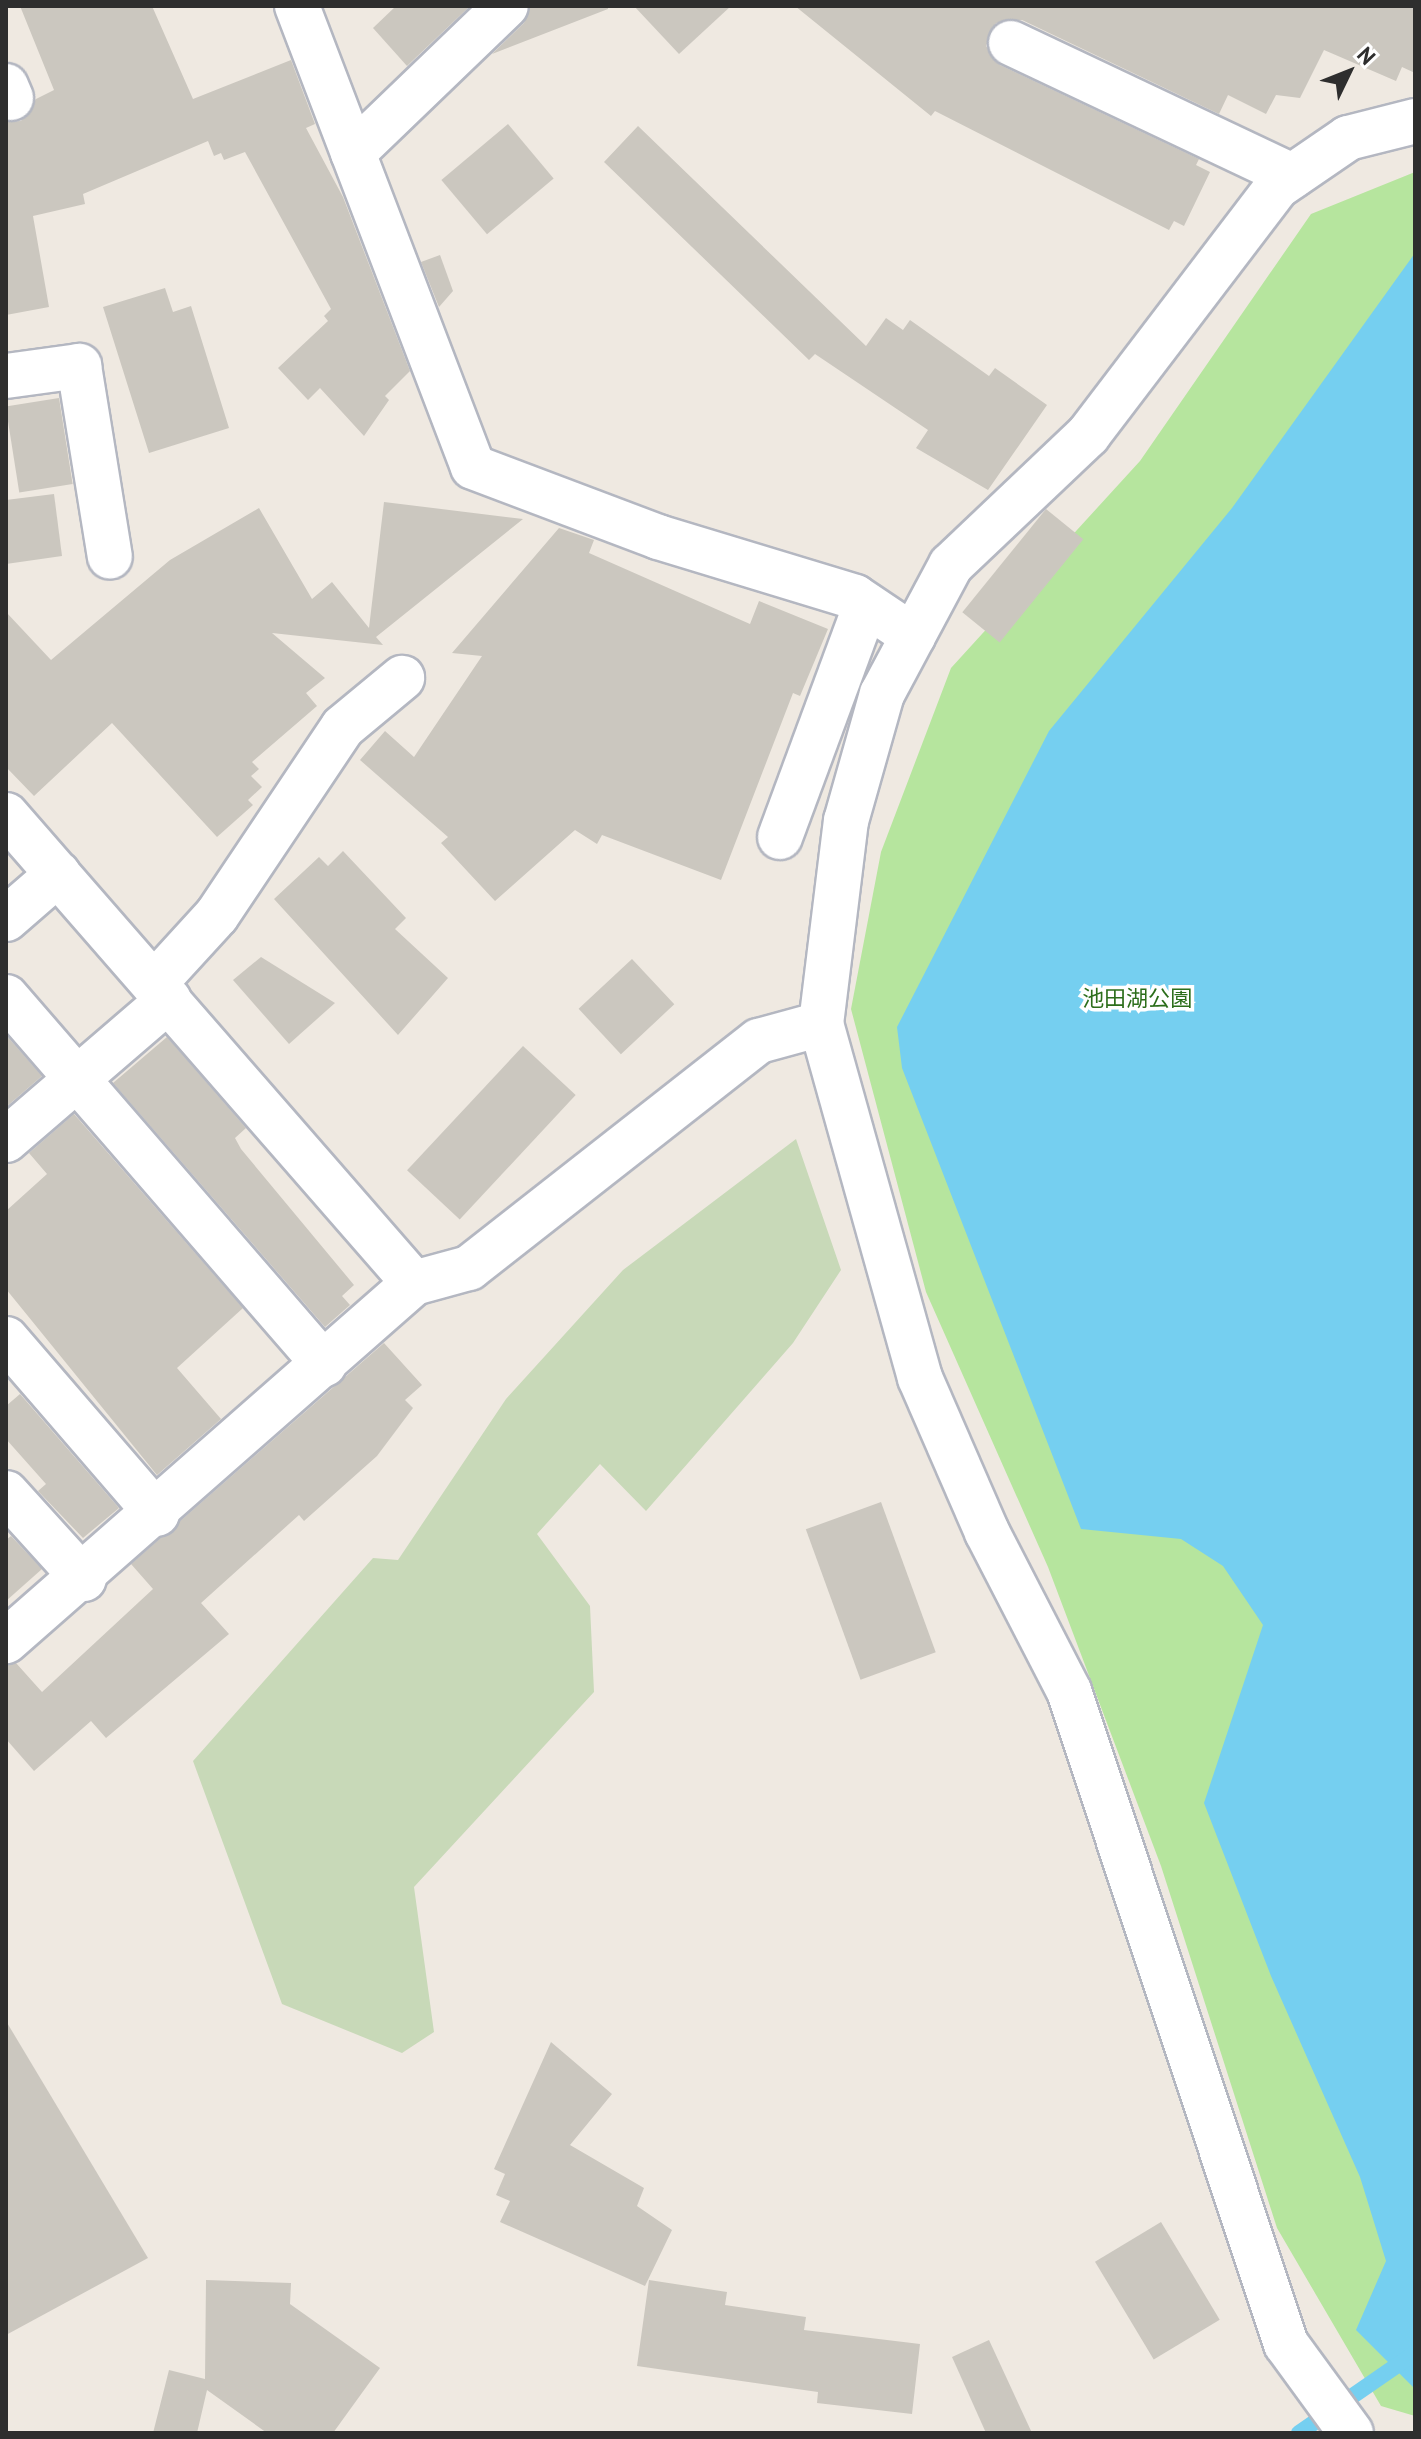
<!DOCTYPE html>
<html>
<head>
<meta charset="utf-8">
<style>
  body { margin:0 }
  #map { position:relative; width:1421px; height:2439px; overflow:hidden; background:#efe9e1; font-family:"PT Sans","Noto Sans JP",sans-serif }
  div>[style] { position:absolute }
  .green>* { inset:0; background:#b6e59e }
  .cemetery>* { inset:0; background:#c8d9b8 }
  .water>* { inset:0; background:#75cff0 }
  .stream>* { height:16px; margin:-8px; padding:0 8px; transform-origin:8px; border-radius:8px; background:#75cff0 }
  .building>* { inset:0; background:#cbc7bf; transform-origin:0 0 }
  .roads { filter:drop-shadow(2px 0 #b4b7c1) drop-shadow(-2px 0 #b4b7c1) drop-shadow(0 2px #b4b7c1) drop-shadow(0 -2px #b4b7c1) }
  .minor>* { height:44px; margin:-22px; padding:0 22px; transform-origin:22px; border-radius:22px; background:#fff }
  span { translate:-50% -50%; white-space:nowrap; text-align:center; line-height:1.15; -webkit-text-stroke:7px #fff; paint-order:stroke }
  .park-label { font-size:22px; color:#2c6e1b }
  .frame { position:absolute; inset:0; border:8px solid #2e2e2e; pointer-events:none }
  .north { position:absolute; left:1309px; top:32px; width:80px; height:80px; -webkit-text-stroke:6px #fff; paint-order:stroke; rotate:47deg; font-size:22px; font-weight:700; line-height:32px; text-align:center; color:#2e2e2e }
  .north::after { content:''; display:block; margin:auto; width:28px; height:36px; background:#2e2e2e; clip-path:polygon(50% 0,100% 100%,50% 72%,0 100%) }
</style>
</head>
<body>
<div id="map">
  <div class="green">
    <i style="clip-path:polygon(1415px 172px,1415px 2416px,1381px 2406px,1277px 2228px,1161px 1866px,1048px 1567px,926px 1292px,851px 1009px,881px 852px,951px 668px,1140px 461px,1311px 214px)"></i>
  </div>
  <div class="cemetery">
    <i style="clip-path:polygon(796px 1139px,841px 1270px,793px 1343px,646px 1511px,600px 1464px,537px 1534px,590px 1606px,594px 1692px,414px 1887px,434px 2032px,402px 2053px,282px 2004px,193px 1761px,373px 1558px,398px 1560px,506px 1399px,623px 1270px)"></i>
  </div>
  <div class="water">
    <i style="clip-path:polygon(1415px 253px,1415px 2389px,1356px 2330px,1386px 2261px,1360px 2177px,1271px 1976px,1204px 1803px,1263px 1625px,1223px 1566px,1181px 1539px,1081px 1529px,902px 1068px,897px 1027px,1049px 731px,1232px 508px)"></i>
  </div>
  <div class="stream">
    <i style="left:1299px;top:2433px;width:141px;rotate:-34.6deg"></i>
  </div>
  <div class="building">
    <i style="clip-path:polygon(20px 6px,152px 6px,193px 99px,291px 60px,315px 124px,306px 128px,343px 197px,410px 371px,385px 396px,389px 400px,364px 436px,320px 388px,308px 400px,278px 368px,328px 321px,324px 316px,331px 309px,245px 152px,224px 160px,221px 153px,214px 156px,208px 141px,83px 194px,85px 204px,33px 216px,49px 307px,6px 315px,6px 122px,21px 121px,36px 99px,54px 90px)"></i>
    <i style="clip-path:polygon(396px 6px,470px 6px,407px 66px,373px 28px)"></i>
    <i style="clip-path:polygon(530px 6px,608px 6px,608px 9px,492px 54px,524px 23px)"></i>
    <i style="clip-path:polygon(634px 6px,731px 6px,679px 54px)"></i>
    <i style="clip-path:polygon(795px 6px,1415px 6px,1415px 73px,1402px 67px,1396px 81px,1324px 50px,1300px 98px,1276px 95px,1266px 114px,1228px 95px,1219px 114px,1022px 20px,996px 23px,986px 46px,1000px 65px,1199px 159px,1196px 165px,1210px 172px,1184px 226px,1174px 221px,1169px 230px,935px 111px,931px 116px)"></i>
    <i style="left:508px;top:124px;width:71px;height:87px;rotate:50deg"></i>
    <i style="clip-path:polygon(638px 126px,866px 346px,886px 318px,903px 330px,910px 320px,989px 376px,995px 368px,1047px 405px,988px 490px,916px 448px,928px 430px,815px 354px,809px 360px,604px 162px)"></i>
    <i style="clip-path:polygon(440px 255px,453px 291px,439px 307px,421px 262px)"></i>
    <i style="clip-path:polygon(165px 288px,173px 312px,191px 306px,229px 428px,149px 453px,103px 307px)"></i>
    <i style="left:59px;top:398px;width:87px;height:54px;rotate:81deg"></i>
    <i style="clip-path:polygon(54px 494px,62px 556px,6px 564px,6px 500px)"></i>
    <i style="clip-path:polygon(384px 502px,523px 519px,376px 637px,383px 645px,272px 633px,325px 678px,306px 693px,317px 706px,252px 762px,259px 769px,251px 776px,262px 787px,248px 800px,253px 805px,217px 837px,112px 723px,34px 796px,6px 767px,6px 612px,51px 660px,170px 560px,259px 508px,312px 599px,332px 582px,369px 628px)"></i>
    <i style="left:1046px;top:509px;width:48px;height:133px;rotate:39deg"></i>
    <i style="clip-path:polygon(559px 528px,594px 540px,589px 553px,750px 624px,759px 601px,828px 629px,800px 696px,793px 693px,721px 880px,602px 835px,597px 844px,575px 830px,495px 901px,441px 843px,448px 837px,360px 760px,385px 731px,414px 757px,482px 656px,452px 653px)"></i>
    <i style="clip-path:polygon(343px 851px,406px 918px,395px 929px,448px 978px,398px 1035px,274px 899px,319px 857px,328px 866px)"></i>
    <i style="clip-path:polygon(261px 957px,335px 1003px,289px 1044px,233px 980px)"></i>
    <i style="left:632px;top:959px;width:62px;height:73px;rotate:47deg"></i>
    <i style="clip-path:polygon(6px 1035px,42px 1076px,6px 1107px)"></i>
    <i style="clip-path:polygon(167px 1037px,246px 1128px,235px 1138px,241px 1149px,354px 1285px,342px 1296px,350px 1305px,325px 1327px,113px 1083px)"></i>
    <i style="left:523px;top:1046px;width:72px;height:170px;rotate:43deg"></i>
    <i style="clip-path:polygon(74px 1114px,243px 1308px,177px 1368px,221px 1419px,157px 1475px,6px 1289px,6px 1211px,47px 1174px,29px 1153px)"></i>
    <i style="clip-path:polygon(384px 1343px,422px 1385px,405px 1400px,413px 1408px,377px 1456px,304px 1521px,299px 1515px,201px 1603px,229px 1634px,106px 1738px,91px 1721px,34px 1771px,6px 1739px,6px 1665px,16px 1663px,42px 1692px,153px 1589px,131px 1564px)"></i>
    <i style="clip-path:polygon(20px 1394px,119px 1508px,83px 1538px,38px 1491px,46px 1484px,6px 1439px,6px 1406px)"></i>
    <i style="left:881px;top:1502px;width:160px;height:80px;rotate:70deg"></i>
    <i style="clip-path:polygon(11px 1536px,42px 1569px,6px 1601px,6px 1540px)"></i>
    <i style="clip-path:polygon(6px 2021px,148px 2258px,6px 2335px)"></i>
    <i style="clip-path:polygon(551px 2042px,612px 2094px,570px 2145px,644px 2188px,637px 2206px,672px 2230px,645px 2286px,500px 2222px,510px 2201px,496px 2195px,505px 2174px,494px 2169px)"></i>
    <i style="left:1161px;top:2222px;width:114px;height:77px;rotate:59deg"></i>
    <i style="clip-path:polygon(206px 2280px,291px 2283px,290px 2304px,380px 2368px,333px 2433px,267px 2433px,207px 2390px,197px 2433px,153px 2433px,169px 2370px,205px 2379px)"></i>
    <i style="clip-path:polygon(649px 2280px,727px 2292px,725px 2305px,806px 2317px,804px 2330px,920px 2344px,912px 2414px,817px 2403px,818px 2392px,637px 2366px)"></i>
    <i style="clip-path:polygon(989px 2340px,1032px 2433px,986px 2433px,952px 2357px)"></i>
  </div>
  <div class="roads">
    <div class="minor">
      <i style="left:297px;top:6px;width:493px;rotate:69.1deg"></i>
      <i style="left:473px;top:467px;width:198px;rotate:20.7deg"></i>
      <i style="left:658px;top:537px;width:206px;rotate:16.9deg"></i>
      <i style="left:855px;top:597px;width:70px;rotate:33.9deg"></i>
      <i style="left:1011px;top:43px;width:311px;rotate:25.3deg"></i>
      <i style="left:6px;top:86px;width:13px;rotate:67deg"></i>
      <i style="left:353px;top:153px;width:212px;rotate:-43.9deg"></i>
      <i style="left:6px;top:376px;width:74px;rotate:-7.8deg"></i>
      <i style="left:79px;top:366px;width:193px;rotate:80.8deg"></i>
      <i style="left:6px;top:815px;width:621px;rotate:48.92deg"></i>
      <i style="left:414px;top:1283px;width:543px;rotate:138.73deg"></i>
      <i style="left:780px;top:837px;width:247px;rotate:-69.7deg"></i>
      <i style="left:6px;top:919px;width:69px;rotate:-40.9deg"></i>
      <i style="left:154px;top:984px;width:93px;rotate:-47.6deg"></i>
      <i style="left:217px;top:915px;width:226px;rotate:-56.2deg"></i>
      <i style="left:343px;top:727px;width:77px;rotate:-39.7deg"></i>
      <i style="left:6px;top:997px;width:486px;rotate:49.1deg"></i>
      <i style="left:6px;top:1140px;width:215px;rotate:-40.7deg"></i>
      <i style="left:414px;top:1283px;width:57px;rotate:-15.3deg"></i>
      <i style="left:469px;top:1268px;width:368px;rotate:-38.1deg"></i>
      <i style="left:759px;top:1041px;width:64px;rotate:-15.3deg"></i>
      <i style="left:6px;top:1339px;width:231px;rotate:49.2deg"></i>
      <i style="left:6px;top:1493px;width:116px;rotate:47.8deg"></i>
      <i style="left:1351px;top:2433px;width:110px;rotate:-126.1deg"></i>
      <i style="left:1286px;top:2344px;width:688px;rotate:-108.38deg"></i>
      <i style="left:1069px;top:1691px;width:179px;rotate:-117.3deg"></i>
      <i style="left:987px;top:1532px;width:168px;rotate:-113.5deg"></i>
      <i style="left:920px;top:1378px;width:368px;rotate:-105.6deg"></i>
      <i style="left:821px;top:1024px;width:205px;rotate:-83deg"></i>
      <i style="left:846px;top:821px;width:132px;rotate:-74.2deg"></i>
      <i style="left:882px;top:694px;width:146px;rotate:-61.9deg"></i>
      <i style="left:951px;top:565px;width:189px;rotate:-43.5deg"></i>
      <i style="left:1088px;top:435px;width:313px;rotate:-52.7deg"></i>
      <i style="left:1278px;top:186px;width:85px;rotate:-34.4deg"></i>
      <i style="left:1348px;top:138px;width:69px;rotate:-14.2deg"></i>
    </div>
  </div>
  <div class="park-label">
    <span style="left:1137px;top:999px">池田湖公園</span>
  </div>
  <div class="frame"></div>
  <div class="north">N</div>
</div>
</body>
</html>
